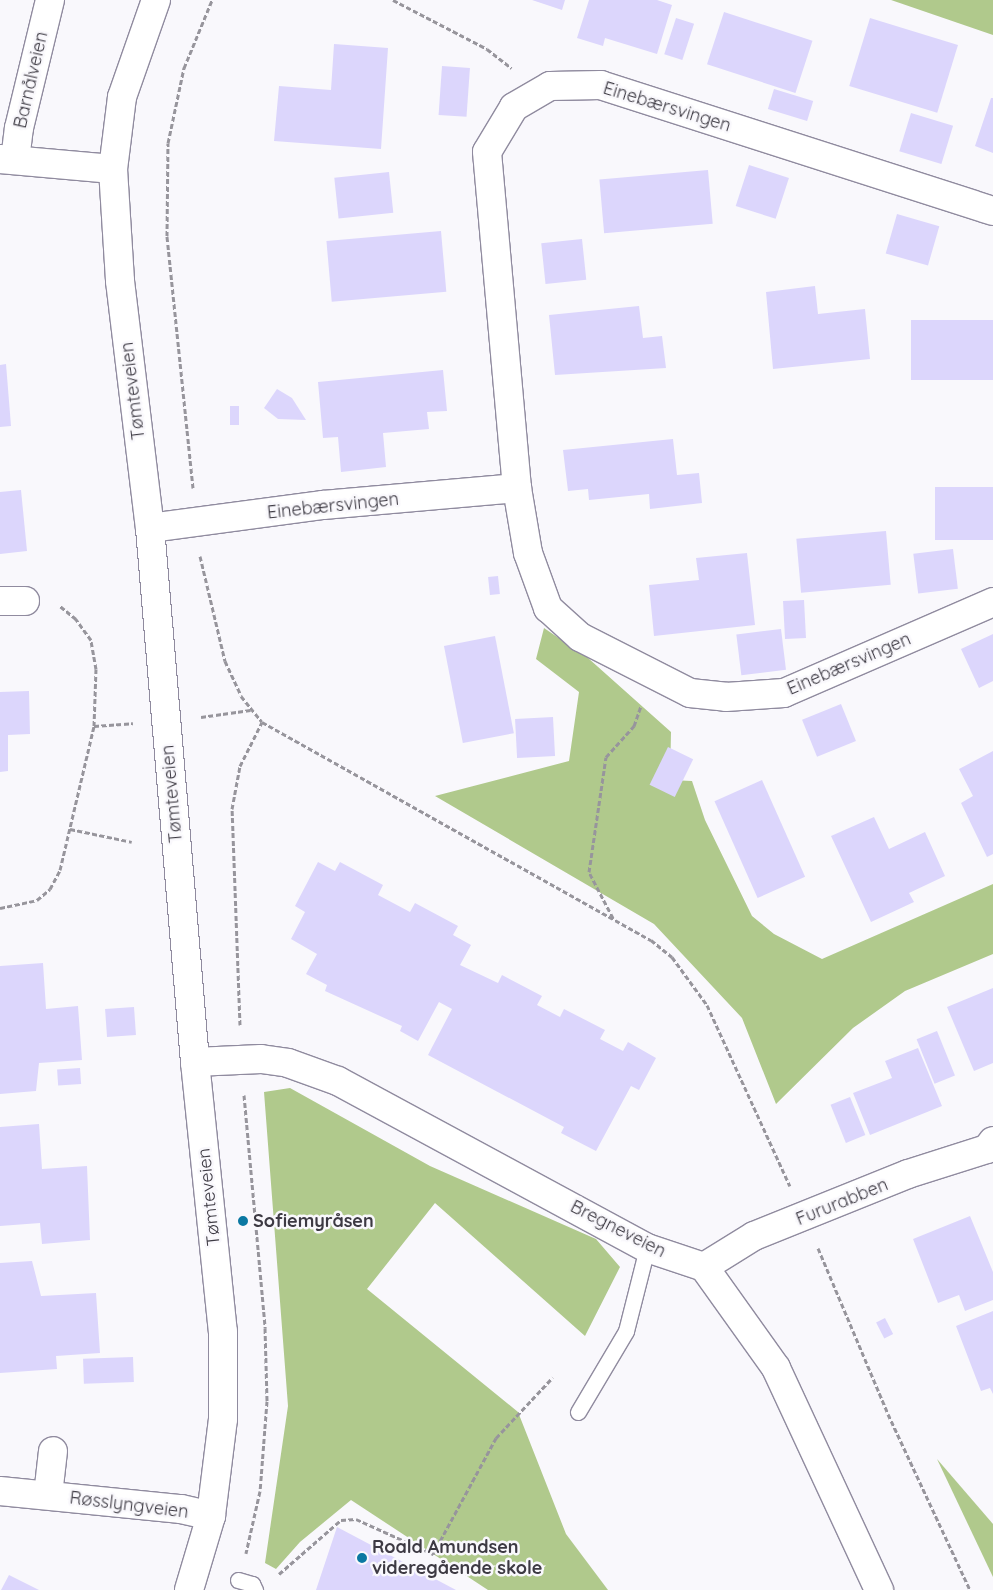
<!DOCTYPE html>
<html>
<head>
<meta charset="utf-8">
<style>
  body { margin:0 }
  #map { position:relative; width:993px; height:1590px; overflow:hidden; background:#f9f8fc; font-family:Quicksand,sans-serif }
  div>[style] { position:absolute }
  .forest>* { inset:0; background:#b0c98c }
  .building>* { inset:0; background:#dcd6fc; transform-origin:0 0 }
  .path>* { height:3px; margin-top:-1.5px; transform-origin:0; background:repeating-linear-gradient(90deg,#97959c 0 5px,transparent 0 7.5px) }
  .roads { filter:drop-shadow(1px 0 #908b9f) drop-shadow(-1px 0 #908b9f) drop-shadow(0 1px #908b9f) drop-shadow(0 -1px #908b9f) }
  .lane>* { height:15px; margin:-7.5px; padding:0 7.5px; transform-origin:7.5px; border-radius:7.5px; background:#fff }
  .street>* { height:28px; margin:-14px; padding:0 14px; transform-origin:14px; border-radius:14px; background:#fff }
  .dots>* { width:14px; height:14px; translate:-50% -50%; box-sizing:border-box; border:2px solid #f9f8fc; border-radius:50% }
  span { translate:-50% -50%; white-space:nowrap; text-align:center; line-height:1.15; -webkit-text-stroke:5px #f9f8fc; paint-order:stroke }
  .street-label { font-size:18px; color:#3d3a43 }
  .poi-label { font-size:18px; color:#3d3a43; font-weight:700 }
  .left { translate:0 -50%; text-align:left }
</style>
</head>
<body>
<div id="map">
  <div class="forest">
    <i style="clip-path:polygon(891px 0,993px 0,993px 35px)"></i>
    <i style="clip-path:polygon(544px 628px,588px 658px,671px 732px,670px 780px,692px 781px,705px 820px,752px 916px,774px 934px,822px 959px,993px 884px,993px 954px,905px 991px,853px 1028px,776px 1104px,742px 1018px,654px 924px,435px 796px,569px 761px,579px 692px,536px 659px)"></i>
    <i style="clip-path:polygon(290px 1088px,430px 1166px,596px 1239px,620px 1267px,585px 1336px,435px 1203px,367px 1289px,518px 1412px,566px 1534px,608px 1590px,488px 1590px,351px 1500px,300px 1542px,276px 1569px,265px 1563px,288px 1406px,264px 1092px)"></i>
    <i style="clip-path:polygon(937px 1459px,993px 1524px,993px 1577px)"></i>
  </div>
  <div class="building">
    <i style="clip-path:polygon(532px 0,565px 0,562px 10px)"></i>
    <i style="clip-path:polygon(589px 0,657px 0,672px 5px,657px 54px,605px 38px,603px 46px,577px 38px)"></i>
    <i style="left:724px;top:12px;width:93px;height:55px;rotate:18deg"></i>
    <i style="left:676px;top:18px;width:19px;height:38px;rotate:18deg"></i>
    <i style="left:870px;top:18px;width:92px;height:71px;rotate:17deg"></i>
    <i style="clip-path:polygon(334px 44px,388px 48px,381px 149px,274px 141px,279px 86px,331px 90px)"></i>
    <i style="left:442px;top:66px;width:28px;height:49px;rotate:4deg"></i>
    <i style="left:774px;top:89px;width:41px;height:21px;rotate:17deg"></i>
    <i style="clip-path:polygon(991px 98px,993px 98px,993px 153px,975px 146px)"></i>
    <i style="left:911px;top:113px;width:44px;height:40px;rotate:17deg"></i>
    <i style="left:749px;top:165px;width:42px;height:43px;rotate:18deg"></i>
    <i style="left:708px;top:170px;width:54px;height:109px;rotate:85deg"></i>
    <i style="left:389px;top:172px;width:41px;height:55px;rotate:84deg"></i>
    <i style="left:897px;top:214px;width:44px;height:41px;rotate:16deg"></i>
    <i style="left:441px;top:231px;width:61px;height:115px;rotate:85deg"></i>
    <i style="left:582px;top:239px;width:41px;height:41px;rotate:84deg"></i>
    <i style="clip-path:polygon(815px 286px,818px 314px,865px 309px,870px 359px,773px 369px,766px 292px)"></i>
    <i style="clip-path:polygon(639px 306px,643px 338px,662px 336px,666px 368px,555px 375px,549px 315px)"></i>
    <i style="left:993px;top:320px;width:60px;height:82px;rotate:90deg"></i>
    <i style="clip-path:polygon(6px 364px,11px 426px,0 427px,0 365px)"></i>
    <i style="clip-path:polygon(443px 370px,447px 411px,427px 412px,429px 429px,383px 433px,386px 467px,341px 472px,338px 437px,323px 438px,318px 382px)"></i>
    <i style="clip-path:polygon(277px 389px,292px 398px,306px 420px,278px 419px,264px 408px)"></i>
    <i style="left:230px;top:406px;width:9px;height:19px"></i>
    <i style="clip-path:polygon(673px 439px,677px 475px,699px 473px,702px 503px,650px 509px,649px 494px,589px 500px,588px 489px,568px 491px,563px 450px)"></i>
    <i style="left:993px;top:487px;width:53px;height:58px;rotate:90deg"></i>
    <i style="clip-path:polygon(21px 490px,27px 551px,0 554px,0 492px)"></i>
    <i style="left:886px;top:531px;width:54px;height:90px;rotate:85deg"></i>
    <i style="left:953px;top:549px;width:40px;height:40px;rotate:83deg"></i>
    <i style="clip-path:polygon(747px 553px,755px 625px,654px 636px,649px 585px,699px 580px,696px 558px)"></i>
    <i style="left:498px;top:576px;width:18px;height:10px;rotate:84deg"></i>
    <i style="left:804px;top:600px;width:38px;height:21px;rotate:87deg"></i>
    <i style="left:781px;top:629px;width:41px;height:45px;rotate:83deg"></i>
    <i style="clip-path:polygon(993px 634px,993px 681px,979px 688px,961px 649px)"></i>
    <i style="left:495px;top:636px;width:99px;height:52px;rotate:79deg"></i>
    <i style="clip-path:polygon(29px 691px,30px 734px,8px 735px,8px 771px,0 772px,0 692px)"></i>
    <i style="left:841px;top:704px;width:40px;height:42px;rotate:68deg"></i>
    <i style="left:553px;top:717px;width:39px;height:38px;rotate:87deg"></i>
    <i style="left:668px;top:747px;width:28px;height:42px;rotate:26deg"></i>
    <i style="clip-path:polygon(993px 751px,993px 854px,987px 857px,961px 803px,973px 796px,959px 769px)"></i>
    <i style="left:762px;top:780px;width:106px;height:52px;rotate:66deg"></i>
    <i style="clip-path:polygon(874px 817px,889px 849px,925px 832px,945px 876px,909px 893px,914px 902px,871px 922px,831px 836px)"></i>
    <i style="clip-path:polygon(318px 862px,335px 871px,340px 862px,383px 885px,378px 895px,410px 912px,415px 903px,458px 926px,453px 935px,471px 945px,460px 965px,498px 983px,502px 975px,542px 996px,537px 1005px,560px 1017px,564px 1009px,605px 1030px,600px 1039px,623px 1051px,628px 1042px,656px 1058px,639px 1090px,631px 1086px,596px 1151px,561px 1133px,564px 1127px,428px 1055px,452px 1009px,439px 1002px,418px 1041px,400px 1031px,402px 1026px,325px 991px,327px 985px,306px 974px,317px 954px,291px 939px,305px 912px,295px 906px)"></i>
    <i style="clip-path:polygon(43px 963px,46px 1009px,78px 1006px,82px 1060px,39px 1063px,36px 1091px,0 1094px,0 966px)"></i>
    <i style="clip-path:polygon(993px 988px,993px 1063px,974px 1071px,947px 1007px)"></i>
    <i style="left:134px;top:1007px;width:28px;height:29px;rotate:86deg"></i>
    <i style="left:937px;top:1031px;width:48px;height:22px;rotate:68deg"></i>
    <i style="clip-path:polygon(918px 1048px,942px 1106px,870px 1135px,853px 1093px,892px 1078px,885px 1061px)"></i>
    <i style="left:80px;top:1068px;width:16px;height:23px;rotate:86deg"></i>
    <i style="left:850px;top:1097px;width:41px;height:21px;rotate:68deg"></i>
    <i style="clip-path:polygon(39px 1124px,42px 1169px,87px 1166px,90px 1240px,42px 1244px,40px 1223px,0 1226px,0 1127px)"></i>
    <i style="clip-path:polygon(970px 1216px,993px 1272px,993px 1300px,965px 1311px,959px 1295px,938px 1303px,913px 1239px)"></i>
    <i style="clip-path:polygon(32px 1261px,41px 1296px,96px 1293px,100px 1353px,56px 1356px,57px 1369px,0 1373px,0 1263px)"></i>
    <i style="clip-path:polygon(993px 1311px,993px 1394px,990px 1388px,981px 1391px,956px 1326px)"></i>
    <i style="left:885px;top:1318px;width:18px;height:10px;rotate:63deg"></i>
    <i style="left:133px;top:1357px;width:25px;height:50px;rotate:88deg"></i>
    <i style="clip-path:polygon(337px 1527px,456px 1590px,316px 1590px)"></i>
    <i style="clip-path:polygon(9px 1575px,39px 1590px,1px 1590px)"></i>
  </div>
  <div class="path">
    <i style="left:393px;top:0;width:106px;rotate:27.5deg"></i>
    <i style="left:487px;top:49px;width:31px;rotate:38deg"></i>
    <i style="left:193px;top:488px;width:253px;rotate:-95.9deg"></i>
    <i style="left:167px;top:236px;width:93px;rotate:-89.4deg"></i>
    <i style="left:168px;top:143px;width:77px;rotate:-78deg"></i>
    <i style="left:184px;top:68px;width:74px;rotate:-67.6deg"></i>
    <i style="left:200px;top:556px;width:108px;rotate:76.6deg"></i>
    <i style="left:225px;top:661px;width:38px;rotate:65deg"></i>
    <i style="left:241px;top:696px;width:33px;rotate:51deg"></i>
    <i style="left:262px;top:722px;width:446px;rotate:29.3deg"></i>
    <i style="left:651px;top:940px;width:27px;rotate:39deg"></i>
    <i style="left:672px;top:957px;width:59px;rotate:53.9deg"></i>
    <i style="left:707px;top:1005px;width:199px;rotate:65.4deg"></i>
    <i style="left:201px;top:717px;width:50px;rotate:-8deg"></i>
    <i style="left:94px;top:726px;width:39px;rotate:-4deg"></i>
    <i style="left:70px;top:829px;width:63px;rotate:11.8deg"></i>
    <i style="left:0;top:908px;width:38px;rotate:-12deg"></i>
    <i style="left:37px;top:900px;width:17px;rotate:-40deg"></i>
    <i style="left:50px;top:889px;width:21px;rotate:-62deg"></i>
    <i style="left:60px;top:870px;width:148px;rotate:-76.7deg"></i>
    <i style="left:94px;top:726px;width:57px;rotate:-88deg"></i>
    <i style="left:96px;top:669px;width:29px;rotate:-100deg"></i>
    <i style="left:91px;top:640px;width:26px;rotate:-126deg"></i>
    <i style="left:76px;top:619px;width:21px;rotate:-141deg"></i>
    <i style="left:613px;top:918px;width:52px;rotate:-117.6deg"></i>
    <i style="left:589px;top:872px;width:116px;rotate:-81.6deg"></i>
    <i style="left:606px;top:757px;width:42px;rotate:-47.9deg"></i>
    <i style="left:634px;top:726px;width:21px;rotate:-71deg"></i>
    <i style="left:240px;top:1025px;width:216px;rotate:-92.1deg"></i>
    <i style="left:232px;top:809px;width:44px;rotate:-79.5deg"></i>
    <i style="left:240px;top:766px;width:49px;rotate:-63.4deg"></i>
    <i style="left:244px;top:1095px;width:234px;rotate:84.8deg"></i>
    <i style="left:265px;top:1328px;width:73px;rotate:88.4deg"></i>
    <i style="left:267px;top:1401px;width:90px;rotate:94.4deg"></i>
    <i style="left:260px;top:1491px;width:64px;rotate:102.7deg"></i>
    <i style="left:818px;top:1248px;width:180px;rotate:67.1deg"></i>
    <i style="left:888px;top:1414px;width:194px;rotate:65deg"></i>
    <i style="left:279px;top:1574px;width:82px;rotate:-41.1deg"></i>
    <i style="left:341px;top:1520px;width:15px;rotate:-4deg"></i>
    <i style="left:356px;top:1519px;width:85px;rotate:24.4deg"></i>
    <i style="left:433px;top:1554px;width:132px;rotate:-61.5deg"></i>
    <i style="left:496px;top:1438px;width:83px;rotate:-46.9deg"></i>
  </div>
  <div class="roads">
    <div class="lane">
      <i style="left:578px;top:1412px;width:94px;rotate:-59.3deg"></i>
      <i style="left:626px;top:1331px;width:86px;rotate:-75.8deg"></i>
      <i style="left:238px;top:1580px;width:15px;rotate:16deg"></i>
      <i style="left:252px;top:1584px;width:7px;rotate:63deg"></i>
    </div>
    <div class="street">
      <i style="left:156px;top:0;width:103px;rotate:109.3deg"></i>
      <i style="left:122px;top:97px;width:73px;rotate:97.1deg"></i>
      <i style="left:113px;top:169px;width:112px;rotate:86.4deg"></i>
      <i style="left:120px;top:281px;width:249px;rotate:83.1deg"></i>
      <i style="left:150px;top:528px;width:536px;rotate:85.18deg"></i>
      <i style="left:195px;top:1062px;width:271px;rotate:84.1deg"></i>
      <i style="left:223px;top:1332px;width:87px;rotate:90deg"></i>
      <i style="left:223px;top:1419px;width:98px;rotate:97.1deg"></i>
      <i style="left:211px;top:1516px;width:77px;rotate:106.6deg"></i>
      <i style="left:0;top:159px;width:113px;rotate:5.1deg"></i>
      <i style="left:15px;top:160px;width:32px;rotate:-83deg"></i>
      <i style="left:19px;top:128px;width:132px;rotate:-76.4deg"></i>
      <i style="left:993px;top:211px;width:412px;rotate:-162.2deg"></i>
      <i style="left:601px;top:85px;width:51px;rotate:178.9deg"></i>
      <i style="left:550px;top:86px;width:42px;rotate:149.7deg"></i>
      <i style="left:514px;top:107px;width:52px;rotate:121deg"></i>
      <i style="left:487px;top:152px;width:337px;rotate:84.9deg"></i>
      <i style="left:517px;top:488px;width:66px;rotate:80.4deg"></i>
      <i style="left:528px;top:553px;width:59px;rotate:70deg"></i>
      <i style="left:548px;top:608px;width:43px;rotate:42.2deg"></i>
      <i style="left:580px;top:637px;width:123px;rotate:27deg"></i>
      <i style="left:690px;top:693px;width:36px;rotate:6deg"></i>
      <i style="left:726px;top:697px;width:58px;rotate:-3.9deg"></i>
      <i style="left:784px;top:693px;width:228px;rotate:-23.5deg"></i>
      <i style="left:150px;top:528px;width:175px;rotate:-7.6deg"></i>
      <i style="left:323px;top:505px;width:195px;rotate:-5deg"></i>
      <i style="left:0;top:601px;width:25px"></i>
      <i style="left:195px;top:1062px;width:66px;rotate:-2.6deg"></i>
      <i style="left:261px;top:1059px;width:27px;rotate:8deg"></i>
      <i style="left:288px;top:1063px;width:53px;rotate:19.8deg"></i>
      <i style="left:338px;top:1081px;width:351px;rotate:28.4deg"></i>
      <i style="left:647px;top:1248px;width:60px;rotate:18.4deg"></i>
      <i style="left:704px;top:1267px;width:124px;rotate:54.5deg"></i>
      <i style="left:776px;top:1368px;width:245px;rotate:65.1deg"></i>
      <i style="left:704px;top:1267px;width:59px;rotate:-31.8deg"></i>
      <i style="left:754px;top:1236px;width:166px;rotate:-21.9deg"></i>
      <i style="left:908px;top:1174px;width:83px;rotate:-17.6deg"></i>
      <i style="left:987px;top:1149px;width:10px;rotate:-53deg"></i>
      <i style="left:0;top:1491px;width:182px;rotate:5.7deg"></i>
      <i style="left:181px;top:1509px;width:31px;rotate:13deg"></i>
      <i style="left:48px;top:1495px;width:44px;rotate:-83.5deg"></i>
    </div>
  </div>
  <div class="dots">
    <i style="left:243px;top:1221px;background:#0b78a2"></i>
    <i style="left:362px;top:1558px;background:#0b78a2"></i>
  </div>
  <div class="street-label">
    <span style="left:31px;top:80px;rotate:-77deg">Barnålveien</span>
    <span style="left:667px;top:107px;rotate:17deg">Einebærsvingen</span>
    <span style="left:133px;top:391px;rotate:-97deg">Tømteveien</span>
    <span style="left:333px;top:506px;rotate:-6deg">Einebærsvingen</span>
    <span style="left:849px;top:664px;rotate:-23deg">Einebærsvingen</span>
    <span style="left:172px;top:794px;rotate:-95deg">Tømteveien</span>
    <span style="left:209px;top:1197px;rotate:-96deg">Tømteveien</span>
    <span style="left:842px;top:1202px;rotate:-22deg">Fururabben</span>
    <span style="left:618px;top:1229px;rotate:27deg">Bregneveien</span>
    <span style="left:129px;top:1505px;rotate:7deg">Røsslyngveien</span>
  </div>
  <div class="poi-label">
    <span class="left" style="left:253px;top:1221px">Sofiemyråsen</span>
    <span class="left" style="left:372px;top:1558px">Roald Amundsen<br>videregående skole</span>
  </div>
</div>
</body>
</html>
